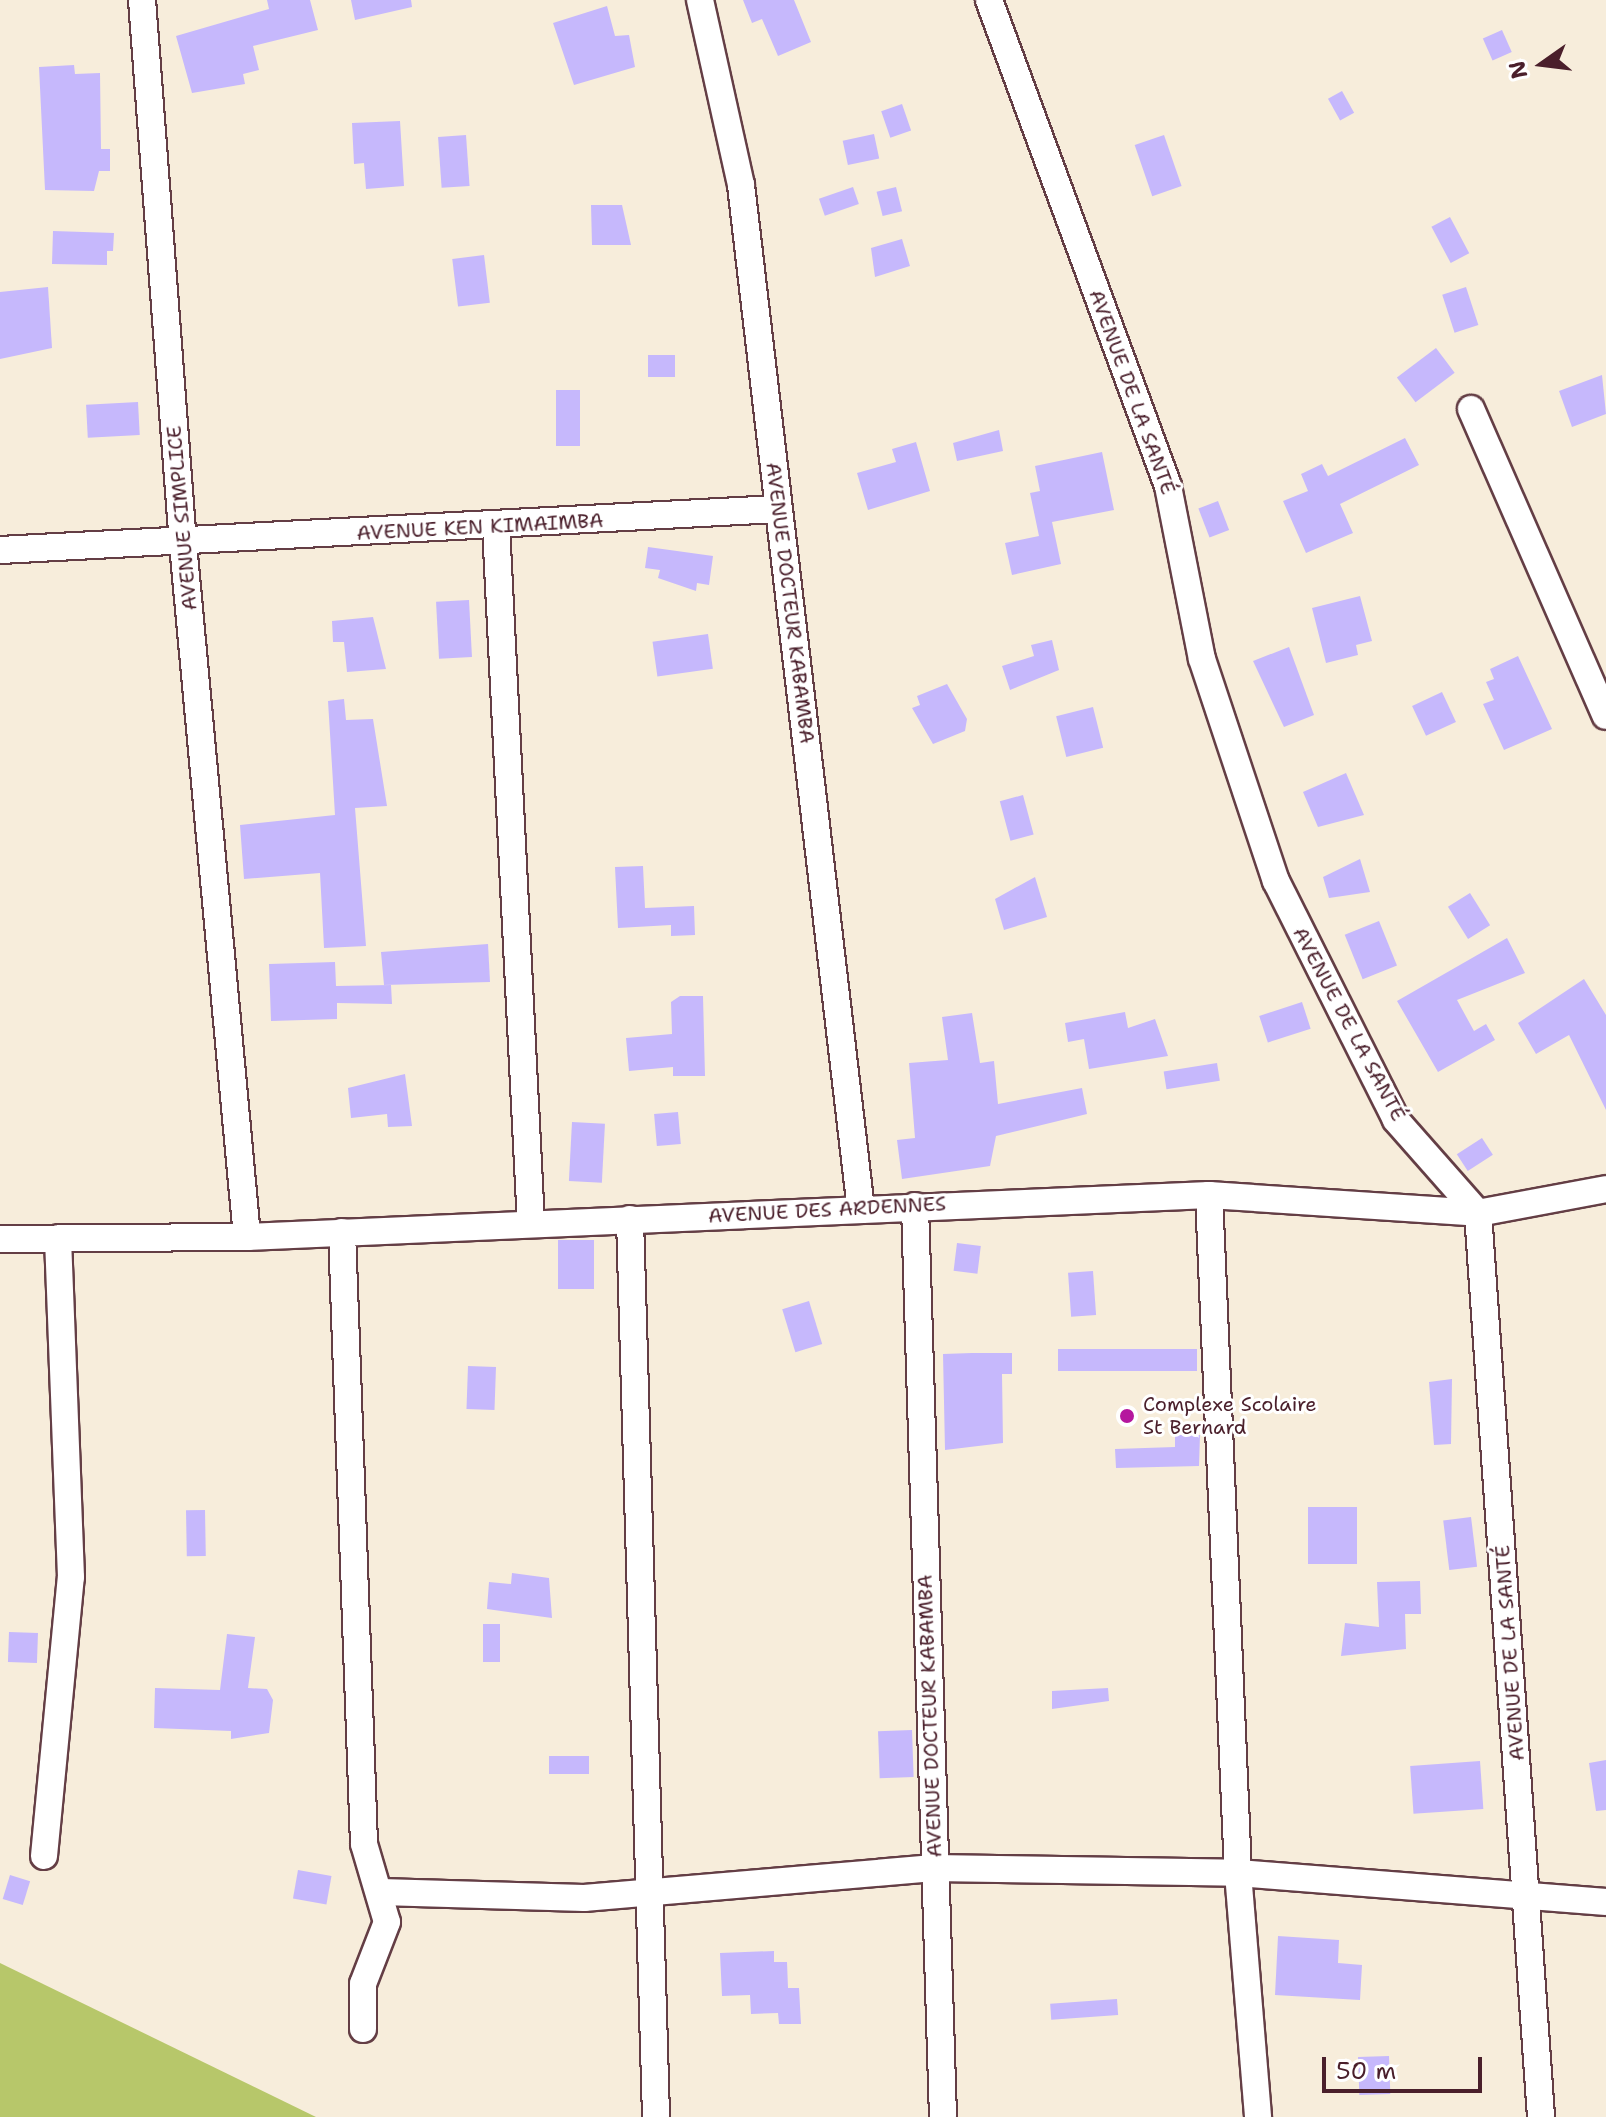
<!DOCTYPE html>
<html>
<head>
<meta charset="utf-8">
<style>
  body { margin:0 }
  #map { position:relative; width:1606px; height:2117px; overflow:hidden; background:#f7eddb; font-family:"Shantell Sans",sans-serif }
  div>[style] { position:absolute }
  .green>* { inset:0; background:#b7c76a }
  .building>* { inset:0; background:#c6b8fc; transform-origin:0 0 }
  .roads { filter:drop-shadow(2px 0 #643e45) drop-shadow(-2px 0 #643e45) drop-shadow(0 2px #643e45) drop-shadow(0 -2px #643e45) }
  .minor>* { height:26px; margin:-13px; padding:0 13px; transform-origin:13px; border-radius:13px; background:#fff }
  .dots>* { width:22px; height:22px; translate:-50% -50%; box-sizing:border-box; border:4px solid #fff; border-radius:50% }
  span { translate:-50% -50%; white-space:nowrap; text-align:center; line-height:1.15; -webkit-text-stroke:6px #fff; paint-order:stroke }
  .street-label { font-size:20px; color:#4a1f2b }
  .poi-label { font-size:20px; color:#4a1f2b }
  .left { translate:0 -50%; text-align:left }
  .north { position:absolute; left:1502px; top:24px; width:80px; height:80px; -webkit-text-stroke:6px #fff; paint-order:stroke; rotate:256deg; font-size:22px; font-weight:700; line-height:32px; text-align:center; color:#4a1f2b }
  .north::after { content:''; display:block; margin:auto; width:28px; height:36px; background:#4a1f2b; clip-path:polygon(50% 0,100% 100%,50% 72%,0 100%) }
  .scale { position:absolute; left:1322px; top:2057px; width:160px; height:36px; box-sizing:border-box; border:4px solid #4a1f2b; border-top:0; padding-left:10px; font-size:24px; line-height:28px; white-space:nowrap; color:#4a1f2b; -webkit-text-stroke:6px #fff; paint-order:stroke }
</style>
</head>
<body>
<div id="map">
  <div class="green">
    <i style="clip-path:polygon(0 1963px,316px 2117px,0 2117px)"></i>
  </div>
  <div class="building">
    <i style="clip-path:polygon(267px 0,310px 0,318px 30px,253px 46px,259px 70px,243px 74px,245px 84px,192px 93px,176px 36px,269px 9px)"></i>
    <i style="clip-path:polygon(351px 0,411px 0,412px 7px,355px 20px)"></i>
    <i style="clip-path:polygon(743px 0,794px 0,811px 42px,778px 56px,762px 19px,752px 23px)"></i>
    <i style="clip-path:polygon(607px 6px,615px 36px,629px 35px,635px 67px,574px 85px,553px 23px)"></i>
    <i style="left:1502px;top:30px;width:24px;height:21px;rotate:66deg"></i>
    <i style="clip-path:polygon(74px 65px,75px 74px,100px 73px,101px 149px,110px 149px,110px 171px,99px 171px,94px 191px,45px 190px,39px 67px)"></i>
    <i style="left:1342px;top:91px;width:25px;height:16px;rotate:61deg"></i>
    <i style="left:902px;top:104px;width:28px;height:22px;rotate:71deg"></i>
    <i style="clip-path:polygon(400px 121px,404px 186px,366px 189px,364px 163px,354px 164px,352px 123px)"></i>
    <i style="left:874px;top:134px;width:25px;height:32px;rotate:78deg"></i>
    <i style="left:466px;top:135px;width:51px;height:28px;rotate:86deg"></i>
    <i style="left:1164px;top:135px;width:54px;height:31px;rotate:71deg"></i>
    <i style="left:853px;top:187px;width:18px;height:36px;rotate:71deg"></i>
    <i style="left:896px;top:187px;width:25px;height:20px;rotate:76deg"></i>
    <i style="clip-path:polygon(591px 205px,622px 205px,631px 245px,592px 245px)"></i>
    <i style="left:1450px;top:217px;width:41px;height:21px;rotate:62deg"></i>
    <i style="clip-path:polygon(53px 231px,114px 233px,113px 251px,107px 251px,107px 265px,52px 264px)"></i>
    <i style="clip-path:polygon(902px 239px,910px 266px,875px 277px,871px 248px)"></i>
    <i style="left:484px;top:255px;width:48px;height:32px;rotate:83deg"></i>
    <i style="clip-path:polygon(48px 287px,52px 348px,0 359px,0 292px)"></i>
    <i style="left:1466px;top:287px;width:40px;height:25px;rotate:72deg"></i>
    <i style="left:1436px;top:348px;width:31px;height:49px;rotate:53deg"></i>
    <i style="left:648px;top:355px;width:27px;height:22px"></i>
    <i style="clip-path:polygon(1602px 375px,1606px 414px,1572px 427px,1559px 391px)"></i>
    <i style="left:556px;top:390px;width:24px;height:56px"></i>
    <i style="left:138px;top:402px;width:33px;height:52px;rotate:87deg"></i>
    <i style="clip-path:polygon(999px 430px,1003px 451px,957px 461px,953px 443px)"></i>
    <i style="clip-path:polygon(1405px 438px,1419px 465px,1340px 504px,1353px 533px,1306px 553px,1283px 501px,1308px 491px,1301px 474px,1322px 464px,1328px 476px)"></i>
    <i style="clip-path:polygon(916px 442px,930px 491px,868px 510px,857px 473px,896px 462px,892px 449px)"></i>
    <i style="clip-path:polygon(1102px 452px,1114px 510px,1052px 522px,1061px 564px,1012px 575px,1005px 543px,1039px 536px,1030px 493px,1040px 491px,1035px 466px)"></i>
    <i style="left:1218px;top:501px;width:31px;height:21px;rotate:69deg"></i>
    <i style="clip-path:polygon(648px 547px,713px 556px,709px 585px,697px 583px,696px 591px,658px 578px,660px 570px,645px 568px)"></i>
    <i style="clip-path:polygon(1360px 596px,1372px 641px,1356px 645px,1358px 655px,1326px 663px,1312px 608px)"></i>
    <i style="left:469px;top:600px;width:57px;height:33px;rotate:87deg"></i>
    <i style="clip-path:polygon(373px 617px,386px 669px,347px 672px,344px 642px,333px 642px,332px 621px)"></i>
    <i style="left:708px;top:634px;width:35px;height:56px;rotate:82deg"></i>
    <i style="clip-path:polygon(1052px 640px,1059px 670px,1010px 690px,1002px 666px,1034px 656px,1031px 645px)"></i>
    <i style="clip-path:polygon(1289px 647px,1314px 715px,1284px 727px,1253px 661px)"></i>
    <i style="clip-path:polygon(1518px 656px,1552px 729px,1504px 750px,1483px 704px,1494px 700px,1486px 682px,1494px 679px,1490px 669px)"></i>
    <i style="clip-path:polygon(947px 684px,967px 719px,965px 731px,933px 744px,912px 708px,920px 705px,917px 696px)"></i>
    <i style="left:1442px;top:692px;width:33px;height:33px;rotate:65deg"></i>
    <i style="clip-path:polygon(344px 699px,346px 720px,373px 719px,387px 806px,355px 808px,366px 946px,324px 948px,320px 873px,244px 879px,240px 825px,335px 815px,328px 701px)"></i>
    <i style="left:1093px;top:707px;width:42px;height:38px;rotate:76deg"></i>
    <i style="clip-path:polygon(1346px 773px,1364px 815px,1318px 827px,1303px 792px)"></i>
    <i style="left:1023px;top:795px;width:41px;height:24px;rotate:75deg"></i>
    <i style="clip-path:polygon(1360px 859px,1370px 892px,1329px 898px,1323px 877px)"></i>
    <i style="clip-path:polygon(643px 866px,645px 908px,694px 906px,695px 935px,671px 936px,671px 925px,618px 928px,615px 867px)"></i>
    <i style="clip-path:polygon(1035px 877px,1047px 917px,1004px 930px,995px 899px)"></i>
    <i style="left:1470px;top:893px;width:38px;height:26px;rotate:58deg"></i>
    <i style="left:1379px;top:921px;width:48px;height:37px;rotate:68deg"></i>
    <i style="clip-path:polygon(1507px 938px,1525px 973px,1457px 1000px,1474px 1031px,1486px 1024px,1495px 1040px,1438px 1072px,1397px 1001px)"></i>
    <i style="clip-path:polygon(488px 944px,490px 982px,384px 985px,381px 952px)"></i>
    <i style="clip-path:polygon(335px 962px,336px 986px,391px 985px,392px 1004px,337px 1003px,337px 1019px,271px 1021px,269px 964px)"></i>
    <i style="clip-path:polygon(1584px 979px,1606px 1015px,1606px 1110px,1569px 1035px,1536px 1054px,1518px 1023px)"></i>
    <i style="clip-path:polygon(680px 996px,703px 996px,705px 1076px,673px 1076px,673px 1067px,629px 1071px,626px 1038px,672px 1034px,671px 1002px)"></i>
    <i style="left:1302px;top:1002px;width:28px;height:45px;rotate:72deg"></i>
    <i style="clip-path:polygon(1125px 1012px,1128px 1028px,1155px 1019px,1168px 1056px,1089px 1069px,1084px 1039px,1068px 1042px,1065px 1023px)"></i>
    <i style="clip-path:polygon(972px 1013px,980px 1063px,994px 1061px,998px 1104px,1082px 1088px,1087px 1114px,996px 1136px,990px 1166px,902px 1179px,897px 1140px,915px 1138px,909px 1063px,948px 1060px,942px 1017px)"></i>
    <i style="left:1217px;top:1063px;width:18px;height:54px;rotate:81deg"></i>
    <i style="clip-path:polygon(405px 1074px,412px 1126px,388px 1127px,387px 1114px,351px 1118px,348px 1088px)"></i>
    <i style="left:678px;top:1112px;width:32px;height:24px;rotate:85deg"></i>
    <i style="left:572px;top:1122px;width:33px;height:59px;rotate:3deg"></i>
    <i style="left:1482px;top:1138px;width:20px;height:30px;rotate:57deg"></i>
    <i style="left:558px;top:1240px;width:36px;height:49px"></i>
    <i style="left:957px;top:1243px;width:24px;height:28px;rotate:7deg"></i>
    <i style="left:1093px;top:1271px;width:44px;height:25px;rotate:86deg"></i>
    <i style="left:809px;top:1301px;width:45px;height:28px;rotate:73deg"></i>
    <i style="left:1197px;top:1349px;width:22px;height:139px;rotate:90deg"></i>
    <i style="clip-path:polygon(972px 1353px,1012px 1353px,1012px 1374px,1002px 1374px,1003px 1443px,945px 1450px,943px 1354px)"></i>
    <i style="left:468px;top:1366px;width:28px;height:43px;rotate:2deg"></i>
    <i style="clip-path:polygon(1452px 1379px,1451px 1444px,1434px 1445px,1429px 1382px)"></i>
    <i style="clip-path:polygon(1175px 1435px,1200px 1435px,1199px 1466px,1116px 1468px,1115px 1449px,1175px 1447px)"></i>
    <i style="left:1357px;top:1507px;width:57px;height:49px;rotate:90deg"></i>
    <i style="left:205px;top:1510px;width:46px;height:19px;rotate:89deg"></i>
    <i style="left:1471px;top:1517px;width:50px;height:28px;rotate:83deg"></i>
    <i style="clip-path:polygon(512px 1573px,549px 1578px,552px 1618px,487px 1609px,489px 1582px,511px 1584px)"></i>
    <i style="clip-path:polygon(1420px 1581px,1421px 1614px,1405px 1614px,1406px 1649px,1341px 1656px,1345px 1623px,1379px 1627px,1377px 1582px)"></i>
    <i style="left:483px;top:1624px;width:17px;height:38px"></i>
    <i style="left:9px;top:1632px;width:29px;height:30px;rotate:2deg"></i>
    <i style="clip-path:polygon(227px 1634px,255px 1637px,248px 1688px,267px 1689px,273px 1700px,269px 1733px,231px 1739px,231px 1731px,154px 1728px,155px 1688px,220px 1690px)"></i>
    <i style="clip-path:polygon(1108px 1688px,1109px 1701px,1052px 1709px,1052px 1691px)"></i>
    <i style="left:912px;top:1730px;width:47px;height:34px;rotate:88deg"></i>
    <i style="left:589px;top:1756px;width:18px;height:40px;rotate:90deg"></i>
    <i style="clip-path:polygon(1606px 1760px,1606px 1810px,1596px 1811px,1589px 1763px)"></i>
    <i style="left:1480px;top:1761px;width:48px;height:70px;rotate:86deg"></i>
    <i style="left:298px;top:1870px;width:34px;height:29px;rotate:10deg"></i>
    <i style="left:10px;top:1875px;width:21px;height:25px;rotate:17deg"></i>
    <i style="clip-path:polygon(1278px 1936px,1339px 1940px,1338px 1963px,1362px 1965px,1360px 2000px,1275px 1995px)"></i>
    <i style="clip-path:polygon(774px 1951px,774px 1962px,787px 1962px,788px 1988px,799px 1988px,801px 2024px,779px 2024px,778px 2013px,751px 2014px,750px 1995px,722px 1996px,720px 1953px)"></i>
    <i style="left:1117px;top:1999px;width:16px;height:67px;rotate:86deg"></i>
    <i style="left:1389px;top:2056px;width:38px;height:31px;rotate:88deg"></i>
  </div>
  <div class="roads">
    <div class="minor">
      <i style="left:142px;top:0;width:546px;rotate:85.69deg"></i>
      <i style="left:183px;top:544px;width:696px;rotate:84.72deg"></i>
      <i style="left:247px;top:1237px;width:963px;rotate:-2.5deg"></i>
      <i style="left:1209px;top:1195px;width:270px;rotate:3.8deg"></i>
      <i style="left:1478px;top:1213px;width:130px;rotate:-10.6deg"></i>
      <i style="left:700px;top:0;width:189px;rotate:77.5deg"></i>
      <i style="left:741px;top:185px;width:1032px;rotate:83.32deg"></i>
      <i style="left:989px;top:0;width:518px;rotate:69.78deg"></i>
      <i style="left:1168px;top:486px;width:176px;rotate:78.9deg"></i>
      <i style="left:1202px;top:659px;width:234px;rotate:71.6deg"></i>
      <i style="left:1276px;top:881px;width:267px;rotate:63.3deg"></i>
      <i style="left:1396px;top:1120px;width:124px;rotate:48.6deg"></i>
      <i style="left:1478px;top:1213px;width:906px;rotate:86.01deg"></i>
      <i style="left:1471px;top:409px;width:335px;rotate:66.3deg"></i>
      <i style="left:496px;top:526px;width:698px;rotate:87.13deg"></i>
      <i style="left:0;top:550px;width:779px;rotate:-3.02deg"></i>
      <i style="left:1209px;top:1195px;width:679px;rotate:87.55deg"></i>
      <i style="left:1238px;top:1873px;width:369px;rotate:4.5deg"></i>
      <i style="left:915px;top:1206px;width:911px;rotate:88.24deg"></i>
      <i style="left:630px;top:1219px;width:898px;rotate:88.34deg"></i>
      <i style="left:342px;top:1232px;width:612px;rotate:87.94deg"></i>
      <i style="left:364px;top:1844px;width:81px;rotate:73.6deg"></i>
      <i style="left:387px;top:1922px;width:66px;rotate:111.2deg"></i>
      <i style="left:363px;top:1984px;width:45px;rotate:90deg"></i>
      <i style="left:0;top:1239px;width:247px;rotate:-0.5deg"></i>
      <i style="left:44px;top:1856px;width:280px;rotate:-84.5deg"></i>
      <i style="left:71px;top:1577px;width:339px;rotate:-92.2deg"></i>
      <i style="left:381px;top:1892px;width:203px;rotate:1.7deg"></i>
      <i style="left:584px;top:1898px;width:351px;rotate:-4.9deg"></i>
      <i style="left:934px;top:1868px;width:304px;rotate:0.9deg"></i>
      <i style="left:1238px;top:1873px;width:245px;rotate:85.3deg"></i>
    </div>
  </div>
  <div class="dots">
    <i style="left:1127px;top:1416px;background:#b5179e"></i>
  </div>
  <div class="street-label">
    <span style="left:1132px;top:392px;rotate:70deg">AVENUE DE LA SANTÉ</span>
    <span style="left:182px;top:518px;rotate:-95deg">AVENUE SIMPLICE</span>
    <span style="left:480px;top:527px;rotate:-3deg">AVENUE KEN KIMAIMBA</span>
    <span style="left:790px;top:603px;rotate:83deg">AVENUE DOCTEUR KABAMBA</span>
    <span style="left:1349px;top:1024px;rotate:62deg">AVENUE DE LA SANTÉ</span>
    <span style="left:827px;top:1210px;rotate:-3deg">AVENUE DES ARDENNES</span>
    <span style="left:1510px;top:1653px;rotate:-94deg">AVENUE DE LA SANTÉ</span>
    <span style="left:930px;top:1716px;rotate:-92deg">AVENUE DOCTEUR KABAMBA</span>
  </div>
  <div class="poi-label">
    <span class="left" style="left:1143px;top:1416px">Complexe Scolaire<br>St Bernard</span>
  </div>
  <div class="north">N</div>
  <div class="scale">50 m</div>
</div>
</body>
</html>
